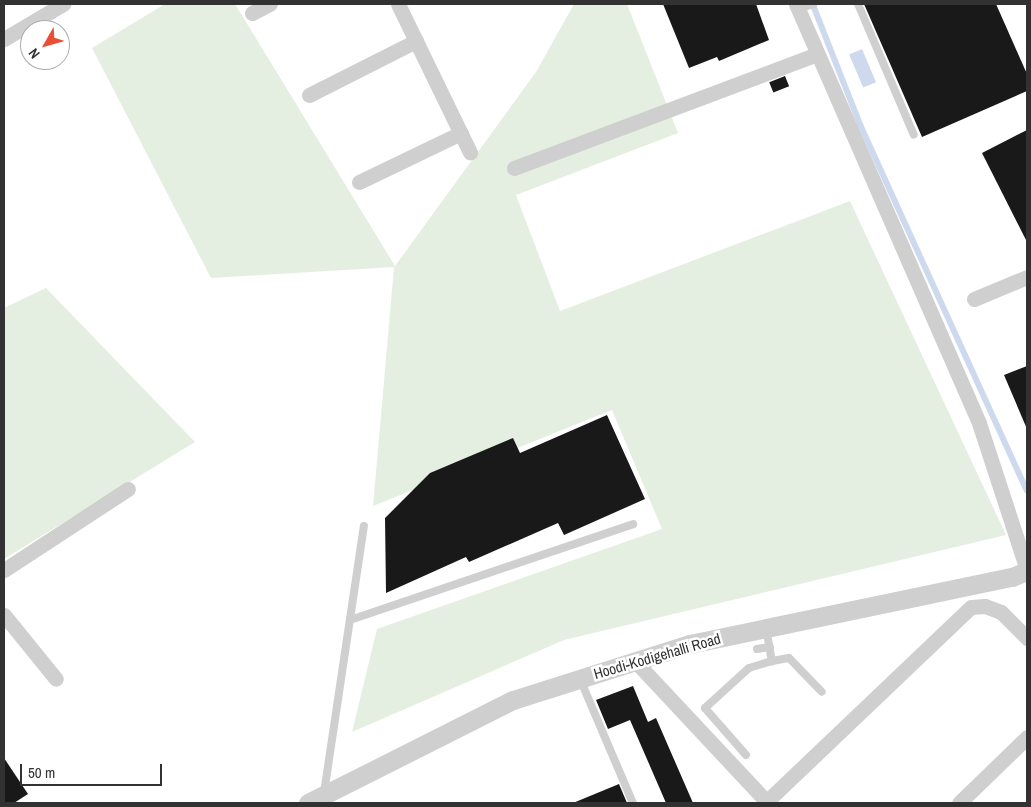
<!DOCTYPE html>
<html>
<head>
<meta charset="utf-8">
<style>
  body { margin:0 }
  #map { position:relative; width:1031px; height:807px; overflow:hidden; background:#fff; font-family:"Archivo Narrow",sans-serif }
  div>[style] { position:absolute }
  .green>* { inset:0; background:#e5efe1 }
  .water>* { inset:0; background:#cddaee; transform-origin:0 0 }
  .stream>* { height:5.5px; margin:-2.75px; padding:0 2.75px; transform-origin:2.75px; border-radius:2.75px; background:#cddaee }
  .building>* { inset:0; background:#191919; transform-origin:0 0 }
  .service>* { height:8px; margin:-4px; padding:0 4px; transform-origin:4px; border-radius:4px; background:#cfcfcf }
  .minor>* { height:15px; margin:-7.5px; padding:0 7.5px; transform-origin:7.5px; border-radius:7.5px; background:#cfcfcf }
  .tertiary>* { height:19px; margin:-9.5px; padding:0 9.5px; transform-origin:9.5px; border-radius:9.5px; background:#cfcfcf }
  span { translate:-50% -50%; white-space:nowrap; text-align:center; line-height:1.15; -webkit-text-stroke:5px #fff; paint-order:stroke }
  .street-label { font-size:15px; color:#323232 }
  .frame { position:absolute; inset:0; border:5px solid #323232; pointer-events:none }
  .north { position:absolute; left:20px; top:20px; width:50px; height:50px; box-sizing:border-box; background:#fff; border:1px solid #adadad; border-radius:50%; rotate:232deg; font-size:14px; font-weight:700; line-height:20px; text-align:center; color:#323232 }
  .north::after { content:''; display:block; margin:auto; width:18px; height:22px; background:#ea4e33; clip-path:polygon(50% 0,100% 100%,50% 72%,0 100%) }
  .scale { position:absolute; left:20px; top:764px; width:142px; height:22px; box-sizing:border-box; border:2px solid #323232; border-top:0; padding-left:6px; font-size:15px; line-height:18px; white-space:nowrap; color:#323232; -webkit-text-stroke:4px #fff; paint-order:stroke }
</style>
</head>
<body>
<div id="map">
  <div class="green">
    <i style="clip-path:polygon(165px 4px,235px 4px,395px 266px,536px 72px,574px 4px,627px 4px,678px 133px,516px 195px,560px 311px,850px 201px,1006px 535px,564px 640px,352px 732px,377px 629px,662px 529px,612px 410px,373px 506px,394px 267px,211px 278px,92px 48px)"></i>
    <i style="clip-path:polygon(46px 288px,195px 442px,4px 559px,4px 308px)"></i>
  </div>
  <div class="water">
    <i style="left:862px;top:49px;width:36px;height:14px;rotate:67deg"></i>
  </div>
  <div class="stream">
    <i style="left:813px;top:4px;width:131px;rotate:68.5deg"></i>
    <i style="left:861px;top:126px;width:400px;rotate:65.5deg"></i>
  </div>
  <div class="building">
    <i style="clip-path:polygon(663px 4px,756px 4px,769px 40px,719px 61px,717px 57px,689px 68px)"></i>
    <i style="clip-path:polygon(864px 4px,996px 4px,1027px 74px,1027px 91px,922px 137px)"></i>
    <i style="left:785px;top:76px;width:11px;height:17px;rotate:68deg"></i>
    <i style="clip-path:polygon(1027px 130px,1027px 242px,982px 153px)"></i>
    <i style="clip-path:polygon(1027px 366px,1027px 429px,1004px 375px)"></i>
    <i style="clip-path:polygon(607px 415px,645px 499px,564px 535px,558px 523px,469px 562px,466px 557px,386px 593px,385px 518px,430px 473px,513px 438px,520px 453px)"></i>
    <i style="clip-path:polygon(633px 686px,648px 722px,656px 718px,693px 803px,666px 803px,630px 720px,608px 729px,596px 700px)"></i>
    <i style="clip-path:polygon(4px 758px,28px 794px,14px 803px,4px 803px)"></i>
    <i style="clip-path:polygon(619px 784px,627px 803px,573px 803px)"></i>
  </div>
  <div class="service">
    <i style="left:858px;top:4px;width:142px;rotate:66.9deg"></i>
    <i style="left:798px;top:9px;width:16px;rotate:-18deg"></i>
    <i style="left:350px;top:620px;width:299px;rotate:-18.7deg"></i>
    <i style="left:766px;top:628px;width:34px;rotate:80deg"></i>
    <i style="left:772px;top:661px;width:17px;rotate:-10deg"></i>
    <i style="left:789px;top:658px;width:47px;rotate:45.9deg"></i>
    <i style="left:757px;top:649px;width:13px;rotate:-9deg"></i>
    <i style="left:580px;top:679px;width:135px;rotate:66.9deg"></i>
    <i style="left:746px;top:755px;width:62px;rotate:-131.1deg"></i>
    <i style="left:705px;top:708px;width:59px;rotate:-42.3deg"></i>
    <i style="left:749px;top:668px;width:24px;rotate:-17deg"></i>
    <i style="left:324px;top:793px;width:270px;rotate:-81.5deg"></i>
  </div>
  <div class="minor">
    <i style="left:398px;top:4px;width:165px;rotate:64.1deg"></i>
    <i style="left:796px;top:4px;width:457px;rotate:66.4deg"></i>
    <i style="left:979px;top:423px;width:155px;rotate:71.9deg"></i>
    <i style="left:252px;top:13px;width:20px;rotate:-27deg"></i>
    <i style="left:4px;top:39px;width:69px;rotate:-30.7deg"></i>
    <i style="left:309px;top:95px;width:120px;rotate:-26.8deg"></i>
    <i style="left:514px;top:168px;width:324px;rotate:-20.6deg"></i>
    <i style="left:359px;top:182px;width:113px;rotate:-25.7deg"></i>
    <i style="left:974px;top:299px;width:57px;rotate:-22.5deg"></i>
    <i style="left:4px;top:570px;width:148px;rotate:-33.2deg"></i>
    <i style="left:4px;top:615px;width:82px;rotate:50.9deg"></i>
    <i style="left:635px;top:661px;width:195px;rotate:46.9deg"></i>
    <i style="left:765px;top:803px;width:284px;rotate:-43.6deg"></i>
    <i style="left:971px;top:607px;width:14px;rotate:-4deg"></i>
    <i style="left:985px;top:606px;width:17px;rotate:21deg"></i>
    <i style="left:1001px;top:612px;width:37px;rotate:45deg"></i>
    <i style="left:959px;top:803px;width:95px;rotate:-44.1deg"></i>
  </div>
  <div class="tertiary">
    <i style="left:308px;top:803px;width:229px;rotate:-26.7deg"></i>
    <i style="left:513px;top:700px;width:186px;rotate:-17.6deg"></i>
    <i style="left:690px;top:644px;width:329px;rotate:-11.8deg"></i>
    <i style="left:1012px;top:577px;width:16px;rotate:-22deg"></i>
  </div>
  <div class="street-label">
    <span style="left:657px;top:656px;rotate:-16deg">Hoodi-Kodigehalli Road</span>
  </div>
  <div class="frame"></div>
  <div class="north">N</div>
  <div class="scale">50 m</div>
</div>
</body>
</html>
